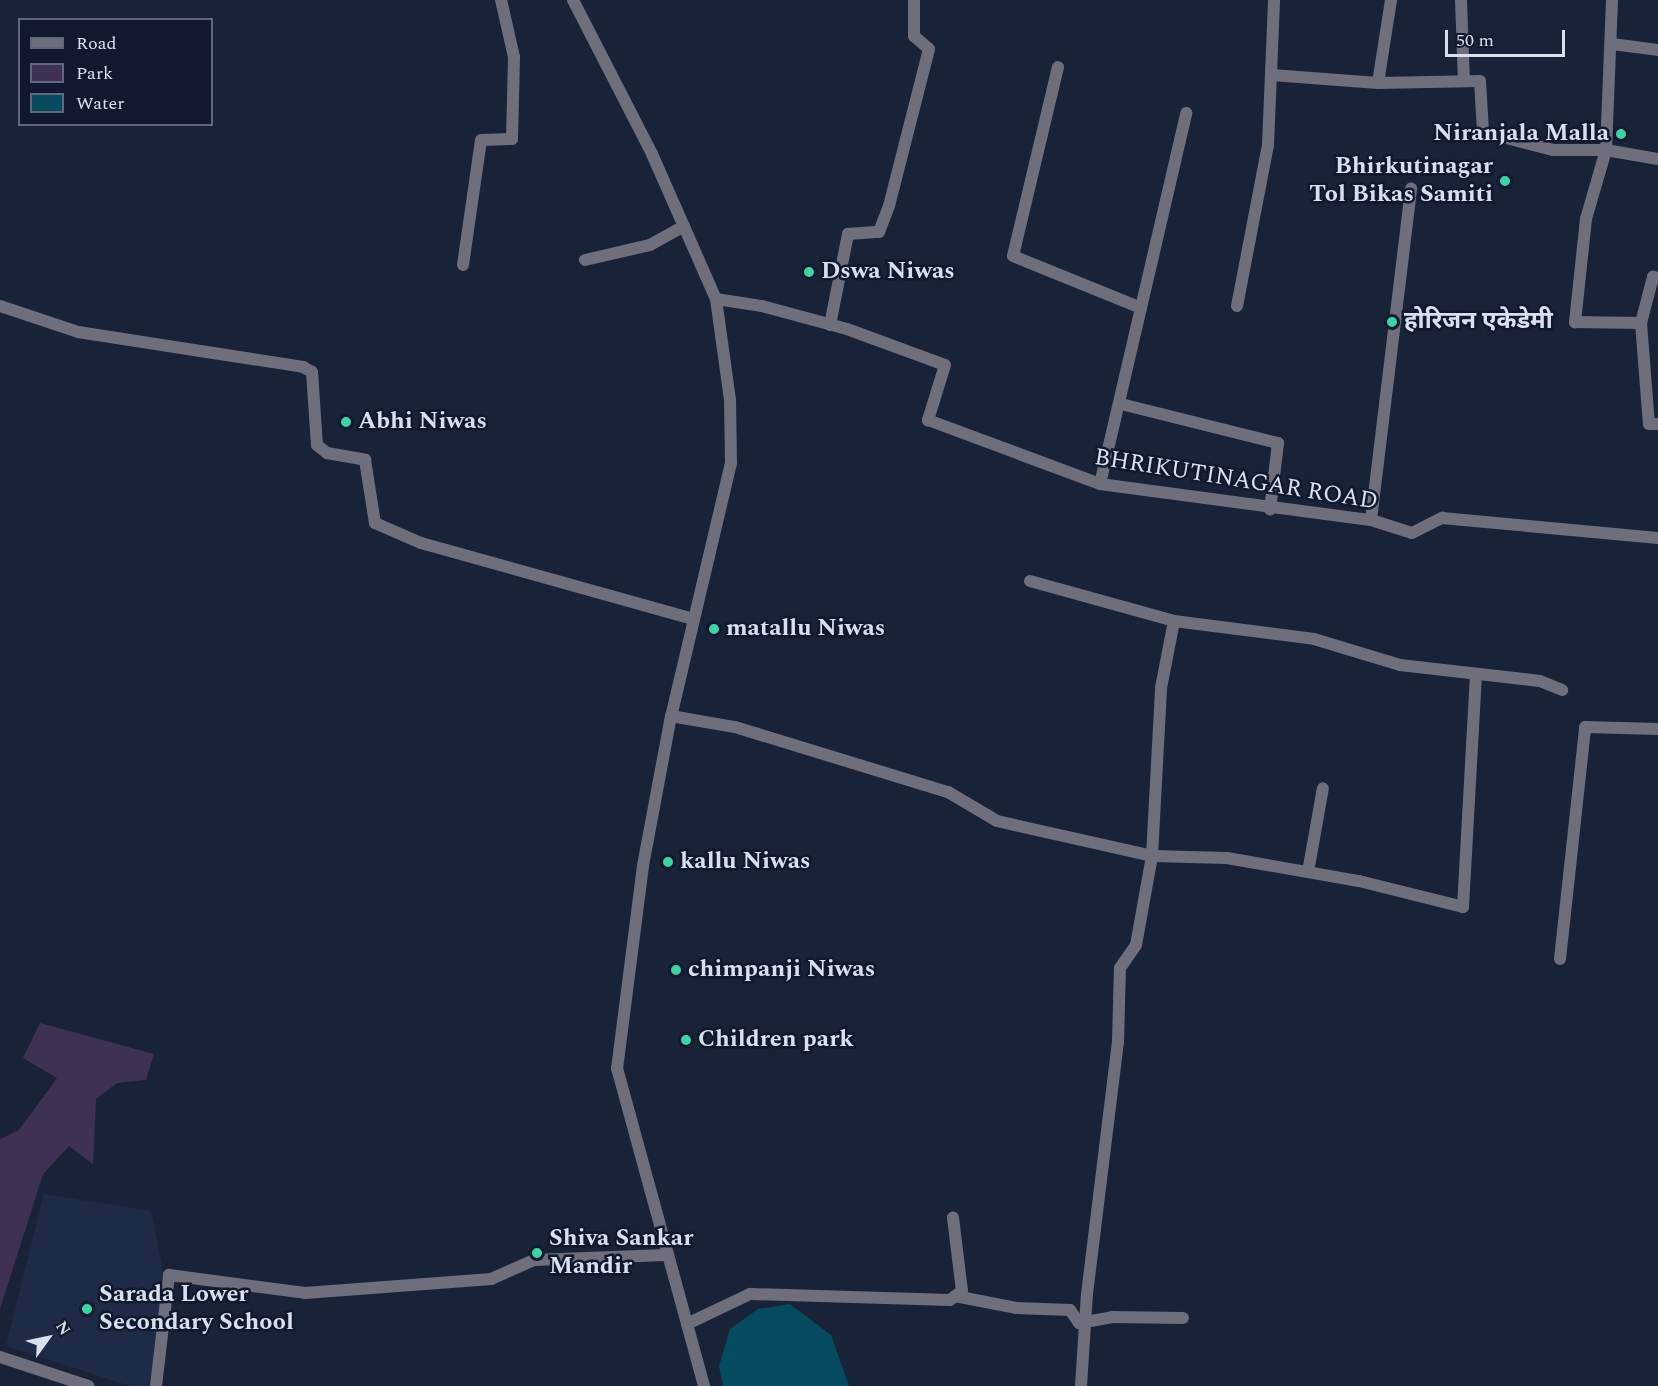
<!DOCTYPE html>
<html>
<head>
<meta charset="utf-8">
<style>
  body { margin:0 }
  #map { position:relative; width:1658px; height:1386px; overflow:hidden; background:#192338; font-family:Spectral,"Noto Sans Devanagari",serif }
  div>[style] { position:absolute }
  .built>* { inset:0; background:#1e2b46 }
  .green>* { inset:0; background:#3f3153 }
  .water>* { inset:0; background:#044b60 }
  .minor>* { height:12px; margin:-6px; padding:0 6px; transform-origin:6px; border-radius:6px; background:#6e6f7b }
  .tertiary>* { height:12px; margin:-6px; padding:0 6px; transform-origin:6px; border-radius:6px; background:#6e6f7b }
  .dots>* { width:16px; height:16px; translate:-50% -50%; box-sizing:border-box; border:3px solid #10192e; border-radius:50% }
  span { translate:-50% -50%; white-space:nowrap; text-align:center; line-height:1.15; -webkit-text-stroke:5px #10192e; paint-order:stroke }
  .poi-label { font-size:24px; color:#d8e0ee; font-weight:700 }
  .right { translate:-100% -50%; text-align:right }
  .left { translate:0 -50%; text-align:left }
  .street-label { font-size:24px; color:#d8e0ee }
  .legend { position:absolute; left:18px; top:18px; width:195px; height:108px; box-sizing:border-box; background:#10192e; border:2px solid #60697b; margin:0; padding:8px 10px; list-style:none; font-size:18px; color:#d8e0ee }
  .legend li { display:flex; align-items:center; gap:12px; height:30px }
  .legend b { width:30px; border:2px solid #60697b }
  .north { position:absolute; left:18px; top:1308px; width:60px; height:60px; -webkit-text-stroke:4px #10192e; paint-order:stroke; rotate:57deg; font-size:16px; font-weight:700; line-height:24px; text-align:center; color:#d8e0ee }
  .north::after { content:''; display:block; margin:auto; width:21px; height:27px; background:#d8e0ee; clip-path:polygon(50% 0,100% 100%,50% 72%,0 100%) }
  .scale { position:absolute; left:1445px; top:30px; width:120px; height:27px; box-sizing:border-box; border:3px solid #d8e0ee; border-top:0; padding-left:8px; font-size:18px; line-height:21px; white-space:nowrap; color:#d8e0ee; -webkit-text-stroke:4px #10192e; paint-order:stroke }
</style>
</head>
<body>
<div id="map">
  <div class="built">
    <i style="clip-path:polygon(44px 1194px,151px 1211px,163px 1272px,151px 1386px,130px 1386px,6px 1346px)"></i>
  </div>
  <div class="green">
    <i style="clip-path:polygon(40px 1023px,154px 1054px,146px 1080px,117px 1083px,96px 1099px,93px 1164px,69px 1146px,43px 1174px,0 1309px,0 1139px,19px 1130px,57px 1078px,23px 1058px)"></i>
  </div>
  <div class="water">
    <i style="clip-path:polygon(790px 1304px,831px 1335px,849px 1386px,723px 1386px,719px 1366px,730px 1329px,758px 1309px)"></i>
  </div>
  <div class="minor">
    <i style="left:1391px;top:0;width:84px;rotate:98.9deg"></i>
    <i style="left:1378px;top:83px;width:102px;rotate:-1.1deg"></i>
    <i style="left:1480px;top:81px;width:51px;rotate:86.6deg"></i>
    <i style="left:1483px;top:132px;width:72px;rotate:14.4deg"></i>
    <i style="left:1553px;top:150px;width:53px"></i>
    <i style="left:1606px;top:150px;width:150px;rotate:-87.7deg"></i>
    <i style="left:1461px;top:0;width:81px;rotate:87.9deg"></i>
    <i style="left:1612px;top:44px;width:46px;rotate:7.4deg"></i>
    <i style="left:1058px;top:67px;width:194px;rotate:103.4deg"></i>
    <i style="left:1013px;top:256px;width:138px;rotate:22.1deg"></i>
    <i style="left:1272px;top:75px;width:106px;rotate:4.3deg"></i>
    <i style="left:1658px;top:159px;width:53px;rotate:-170.2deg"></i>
    <i style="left:1606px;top:150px;width:72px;rotate:106.2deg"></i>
    <i style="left:1586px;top:219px;width:104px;rotate:96.1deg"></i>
    <i style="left:1575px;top:322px;width:66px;rotate:0.9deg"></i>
    <i style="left:1641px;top:323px;width:48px;rotate:-75.4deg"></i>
    <i style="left:1653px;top:277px;width:5px;rotate:11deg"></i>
    <i style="left:585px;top:260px;width:67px;rotate:-13deg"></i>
    <i style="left:650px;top:245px;width:39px;rotate:-29deg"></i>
    <i style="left:463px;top:265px;width:126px;rotate:-81.8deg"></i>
    <i style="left:481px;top:140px;width:31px;rotate:-2deg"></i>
    <i style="left:512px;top:139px;width:82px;rotate:-88.6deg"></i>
    <i style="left:514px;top:57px;width:58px;rotate:-102.8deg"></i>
    <i style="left:0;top:306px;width:82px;rotate:18.4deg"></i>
    <i style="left:78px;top:332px;width:228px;rotate:8.8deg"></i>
    <i style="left:303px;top:367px;width:10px;rotate:29deg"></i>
    <i style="left:312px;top:372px;width:73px;rotate:86.1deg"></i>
    <i style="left:317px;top:445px;width:13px;rotate:39deg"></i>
    <i style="left:327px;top:453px;width:39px;rotate:10deg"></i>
    <i style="left:365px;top:460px;width:64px;rotate:81deg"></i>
    <i style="left:375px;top:523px;width:50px;rotate:23.5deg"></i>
    <i style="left:421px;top:543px;width:283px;rotate:15.6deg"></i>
    <i style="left:1237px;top:306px;width:164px;rotate:-79.1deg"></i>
    <i style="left:1268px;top:145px;width:145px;rotate:-87.6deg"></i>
    <i style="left:1641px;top:323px;width:101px;rotate:85.5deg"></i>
    <i style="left:1649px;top:424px;width:9px"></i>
    <i style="left:830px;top:325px;width:93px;rotate:-78.8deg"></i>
    <i style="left:848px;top:234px;width:31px;rotate:-4deg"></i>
    <i style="left:879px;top:232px;width:28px;rotate:-69deg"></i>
    <i style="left:889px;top:206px;width:162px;rotate:-75.7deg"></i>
    <i style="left:929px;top:49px;width:20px;rotate:-139deg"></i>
    <i style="left:914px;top:36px;width:36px;rotate:-90deg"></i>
    <i style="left:1121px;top:404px;width:162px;rotate:14deg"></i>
    <i style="left:1278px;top:443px;width:67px;rotate:96.8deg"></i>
    <i style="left:1100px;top:484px;width:381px;rotate:-76.9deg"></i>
    <i style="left:1371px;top:520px;width:334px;rotate:-83.1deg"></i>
    <i style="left:1030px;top:581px;width:149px;rotate:15.5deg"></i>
    <i style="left:671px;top:716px;width:65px;rotate:9.8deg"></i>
    <i style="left:735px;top:727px;width:223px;rotate:17deg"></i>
    <i style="left:948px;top:792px;width:57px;rotate:30.6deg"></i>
    <i style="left:997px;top:821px;width:159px;rotate:12.7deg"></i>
    <i style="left:1152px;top:856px;width:75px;rotate:1.5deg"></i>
    <i style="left:1227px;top:858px;width:134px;rotate:9.9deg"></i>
    <i style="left:1359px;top:881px;width:107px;rotate:14deg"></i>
    <i style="left:1463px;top:907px;width:232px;rotate:-86.8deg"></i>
    <i style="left:1560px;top:959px;width:233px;rotate:-83.8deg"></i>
    <i style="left:1585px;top:727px;width:73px;rotate:1.6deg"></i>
    <i style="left:955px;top:1296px;width:62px;rotate:11.1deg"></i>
    <i style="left:1016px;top:1308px;width:54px;rotate:2.1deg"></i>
    <i style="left:1070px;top:1310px;width:16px;rotate:55deg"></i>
    <i style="left:1079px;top:1323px;width:34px;rotate:-10deg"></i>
    <i style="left:1112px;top:1317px;width:71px;rotate:0.8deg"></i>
    <i style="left:687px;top:1324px;width:70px;rotate:-25.5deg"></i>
    <i style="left:750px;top:1294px;width:200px;rotate:1.7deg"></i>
    <i style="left:950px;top:1300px;width:15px;rotate:-37deg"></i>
    <i style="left:962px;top:1291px;width:74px;rotate:-97deg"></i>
    <i style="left:156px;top:1386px;width:112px;rotate:-83.3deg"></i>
    <i style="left:169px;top:1275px;width:137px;rotate:7.5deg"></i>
    <i style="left:305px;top:1293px;width:187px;rotate:-4.3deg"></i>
    <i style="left:491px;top:1279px;width:47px;rotate:-23.8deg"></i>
    <i style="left:534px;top:1260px;width:132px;rotate:-2.2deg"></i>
    <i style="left:1081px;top:1386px;width:92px;rotate:-86.3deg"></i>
    <i style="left:1087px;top:1294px;width:254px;rotate:-83deg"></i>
    <i style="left:1118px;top:1042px;width:74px;rotate:-88.5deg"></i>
    <i style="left:1120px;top:968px;width:28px;rotate:-55deg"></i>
    <i style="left:1136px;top:945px;width:90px;rotate:-79.8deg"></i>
    <i style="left:1152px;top:856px;width:168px;rotate:-86.9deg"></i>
    <i style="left:1161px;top:688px;width:68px;rotate:-79deg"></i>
    <i style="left:1174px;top:621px;width:141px;rotate:7.3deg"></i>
    <i style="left:1314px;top:639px;width:90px;rotate:16.8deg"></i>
    <i style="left:1400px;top:665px;width:141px;rotate:6.5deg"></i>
    <i style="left:1540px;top:681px;width:24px;rotate:22deg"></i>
  </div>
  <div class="tertiary">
    <i style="left:573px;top:0;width:173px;rotate:62.8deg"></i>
    <i style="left:652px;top:154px;width:158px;rotate:66.2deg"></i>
    <i style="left:716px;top:299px;width:102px;rotate:82.1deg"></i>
    <i style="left:730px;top:400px;width:63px;rotate:89.1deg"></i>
    <i style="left:731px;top:463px;width:260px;rotate:103.3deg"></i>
    <i style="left:671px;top:716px;width:153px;rotate:100.6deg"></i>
    <i style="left:643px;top:866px;width:204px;rotate:97.3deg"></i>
    <i style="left:617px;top:1068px;width:330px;rotate:74.7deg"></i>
    <i style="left:716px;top:299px;width:47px;rotate:8.7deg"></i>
    <i style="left:762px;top:306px;width:88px;rotate:15.1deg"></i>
    <i style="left:847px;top:329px;width:104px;rotate:20.2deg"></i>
    <i style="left:945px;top:365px;width:58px;rotate:107.2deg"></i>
    <i style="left:928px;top:420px;width:184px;rotate:20.4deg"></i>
    <i style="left:1100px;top:484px;width:273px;rotate:7.6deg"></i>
    <i style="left:1371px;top:520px;width:43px;rotate:17.6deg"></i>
    <i style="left:1412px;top:533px;width:34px;rotate:-27deg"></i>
    <i style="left:1442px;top:518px;width:217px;rotate:5.3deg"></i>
    <i style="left:1308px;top:872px;width:85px;rotate:-79.9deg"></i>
    <i style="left:0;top:1357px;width:93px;rotate:18.2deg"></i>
  </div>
  <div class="dots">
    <i style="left:1621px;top:134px;background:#3bd4a4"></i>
    <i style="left:1505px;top:181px;background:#3bd4a4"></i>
    <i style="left:809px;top:272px;background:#3bd4a4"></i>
    <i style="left:1392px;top:322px;background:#3bd4a4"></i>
    <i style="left:346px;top:422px;background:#3bd4a4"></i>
    <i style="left:714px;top:629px;background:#3bd4a4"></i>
    <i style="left:668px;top:862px;background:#3bd4a4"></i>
    <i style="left:676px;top:970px;background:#3bd4a4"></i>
    <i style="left:686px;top:1040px;background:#3bd4a4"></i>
    <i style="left:537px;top:1253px;background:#3bd4a4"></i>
    <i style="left:87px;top:1309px;background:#3bd4a4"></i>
  </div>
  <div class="poi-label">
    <span class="right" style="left:1609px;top:134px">Niranjala Malla</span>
    <span class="right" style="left:1493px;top:181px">Bhirkutinagar<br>Tol Bikas Samiti</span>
    <span class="left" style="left:821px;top:272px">Dswa Niwas</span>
    <span class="left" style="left:1404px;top:322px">होरिजन एकेडेमी</span>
    <span class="left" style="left:358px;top:422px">Abhi Niwas</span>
    <span class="left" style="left:726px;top:629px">matallu Niwas</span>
    <span class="left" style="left:680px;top:862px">kallu Niwas</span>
    <span class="left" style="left:688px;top:970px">chimpanji Niwas</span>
    <span class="left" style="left:698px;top:1040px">Children park</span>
    <span class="left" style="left:549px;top:1253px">Shiva Sankar<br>Mandir</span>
    <span class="left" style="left:99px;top:1309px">Sarada Lower<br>Secondary School</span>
  </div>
  <div class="street-label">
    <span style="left:1236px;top:480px;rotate:9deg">BHRIKUTINAGAR ROAD</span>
  </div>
  <ul class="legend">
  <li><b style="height:8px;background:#6e6f7b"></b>Road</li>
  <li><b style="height:16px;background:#3f3153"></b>Park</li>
  <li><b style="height:16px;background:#044b60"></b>Water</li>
  </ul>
  <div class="north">N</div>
  <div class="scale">50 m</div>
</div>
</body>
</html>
